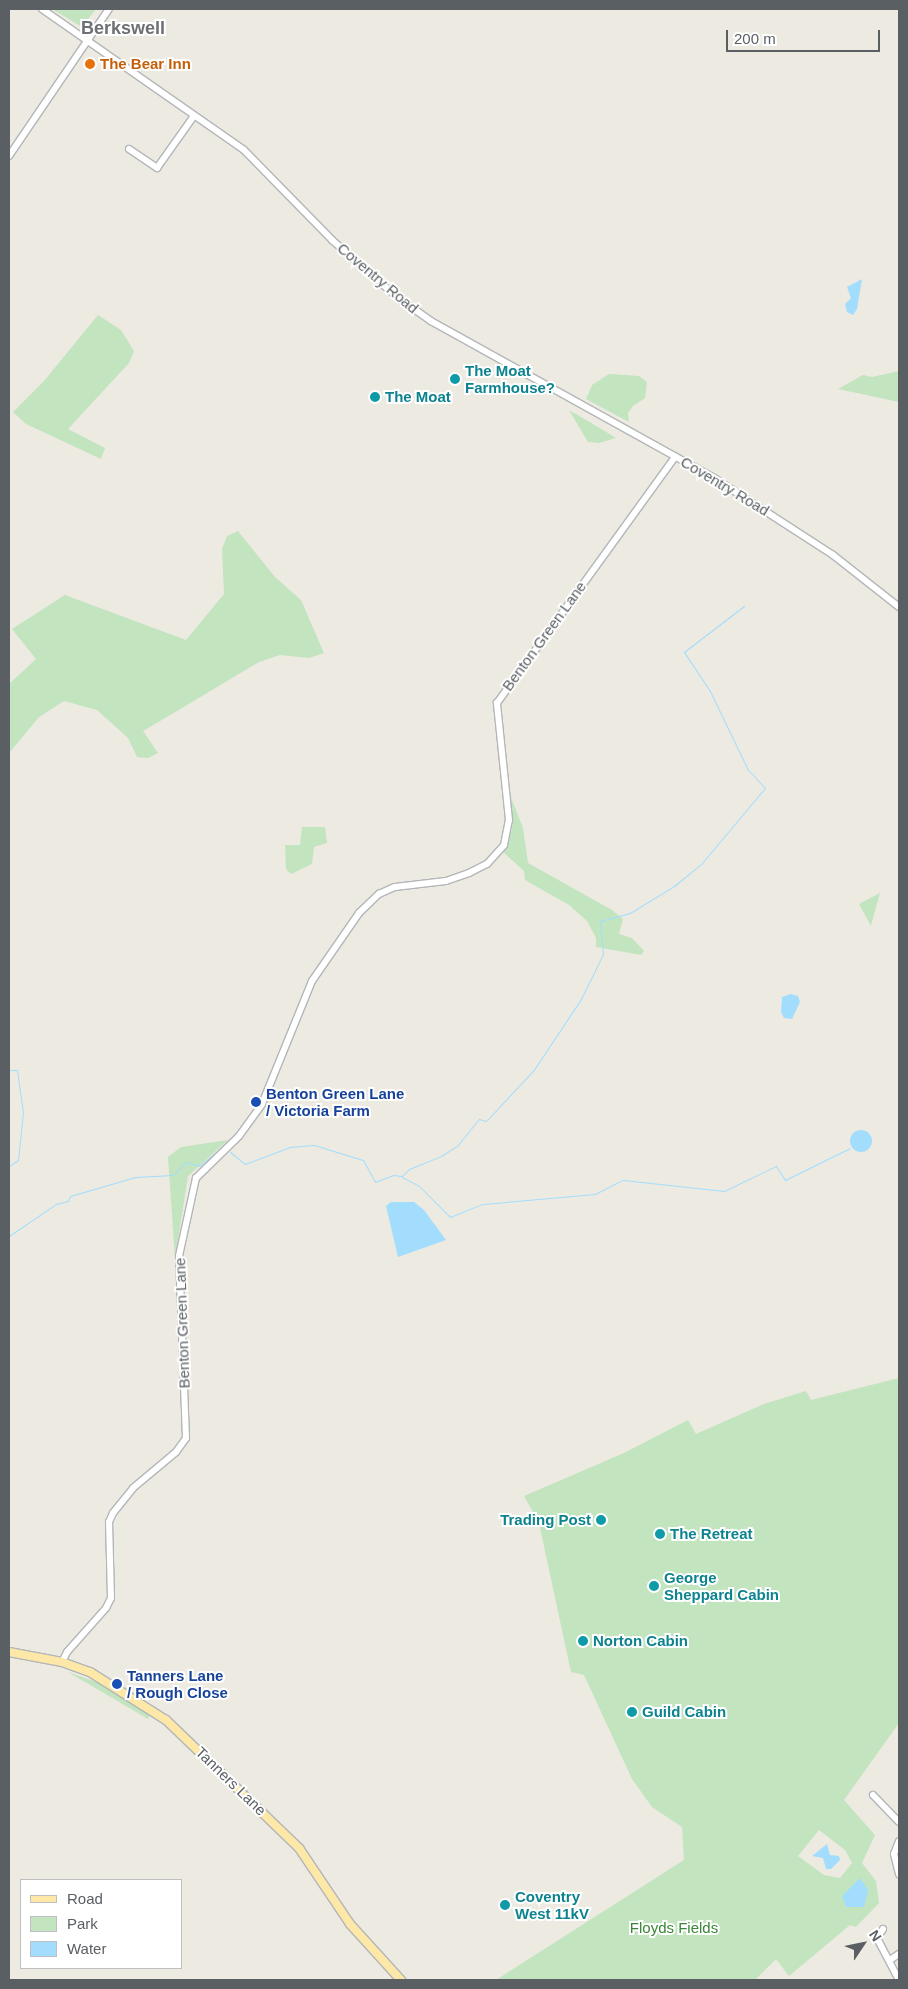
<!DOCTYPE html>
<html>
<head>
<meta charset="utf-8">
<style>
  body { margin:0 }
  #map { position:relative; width:908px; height:1989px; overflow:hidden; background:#edeae2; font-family:Arial,sans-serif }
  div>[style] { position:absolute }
  .green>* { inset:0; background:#c2e4bf }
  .water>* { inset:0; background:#a2ddfd }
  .round { border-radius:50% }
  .stream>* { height:1px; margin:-0.5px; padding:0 0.5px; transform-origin:0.5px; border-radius:0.5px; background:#a2ddfd }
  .roads { filter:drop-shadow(1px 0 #b3b6b9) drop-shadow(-1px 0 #b3b6b9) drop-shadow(0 1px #b3b6b9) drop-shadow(0 -1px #b3b6b9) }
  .minor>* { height:6px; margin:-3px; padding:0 3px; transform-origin:3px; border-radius:3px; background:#fff }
  .major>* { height:8px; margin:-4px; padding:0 4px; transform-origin:4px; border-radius:4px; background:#fde8a7 }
  .dots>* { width:14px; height:14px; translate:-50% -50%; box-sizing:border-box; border:2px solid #fff; border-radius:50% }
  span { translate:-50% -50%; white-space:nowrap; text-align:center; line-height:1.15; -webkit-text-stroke:4px #fff; paint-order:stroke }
  .food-label { font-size:15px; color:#c56008; font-weight:700 }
  .left { translate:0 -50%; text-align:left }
  .street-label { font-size:15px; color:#5a5f63 }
  .culture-label { font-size:15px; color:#0d838f; font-weight:700 }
  .right { translate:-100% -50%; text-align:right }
  .transit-label { font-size:15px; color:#164399; font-weight:700 }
  .park-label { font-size:15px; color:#3a8537 }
  .quarter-label { font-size:18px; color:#6c7175; font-weight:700 }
  .frame { position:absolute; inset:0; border:10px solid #5a5f63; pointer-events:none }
  .legend { position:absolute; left:20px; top:1879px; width:162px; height:90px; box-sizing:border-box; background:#fff; border:1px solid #bdbfc1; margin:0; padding:6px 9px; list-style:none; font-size:15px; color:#5a5f63 }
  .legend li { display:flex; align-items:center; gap:10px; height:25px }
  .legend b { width:25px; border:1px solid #bdbfc1 }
  .north { position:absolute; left:838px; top:1919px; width:50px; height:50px; -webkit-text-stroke:4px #fff; paint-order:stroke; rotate:56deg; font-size:14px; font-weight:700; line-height:20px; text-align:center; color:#5a5f63 }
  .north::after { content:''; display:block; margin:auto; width:18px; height:22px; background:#5a5f63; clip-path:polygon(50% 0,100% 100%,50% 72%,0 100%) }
  .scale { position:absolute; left:726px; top:30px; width:154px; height:22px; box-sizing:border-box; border:2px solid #5a5f63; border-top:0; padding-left:6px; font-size:15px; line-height:18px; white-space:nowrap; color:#5a5f63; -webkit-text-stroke:4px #fff; paint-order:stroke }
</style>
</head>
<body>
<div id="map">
  <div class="green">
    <i style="clip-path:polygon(52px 9px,96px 9px,82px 27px)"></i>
    <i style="clip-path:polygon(98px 315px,121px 330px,134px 351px,129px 363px,68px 429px,105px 448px,101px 459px,26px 424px,13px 412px,44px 381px)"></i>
    <i style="clip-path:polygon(899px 371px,899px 402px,838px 389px,863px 375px,872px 377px)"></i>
    <i style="clip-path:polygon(609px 374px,639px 376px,647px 382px,645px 398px,633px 406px,628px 413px,629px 422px,586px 399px,592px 385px)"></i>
    <i style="clip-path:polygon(569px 410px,593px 424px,616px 438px,599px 443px,588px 442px)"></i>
    <i style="clip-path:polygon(238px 531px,275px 577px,301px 600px,324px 653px,309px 658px,280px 655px,259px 662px,177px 711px,143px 731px,158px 753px,148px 758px,137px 757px,128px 738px,97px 710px,64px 701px,39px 717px,9px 753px,9px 684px,36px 659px,12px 629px,65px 595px,186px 640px,224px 594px,222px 549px,227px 536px)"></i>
    <i style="clip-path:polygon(510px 795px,523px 828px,528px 863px,612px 910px,623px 919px,619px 934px,632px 938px,644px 951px,641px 955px,596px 947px,596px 938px,587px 921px,569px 905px,525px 880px,524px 871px,504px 853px,512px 829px)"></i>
    <i style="clip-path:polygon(302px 827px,325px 827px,327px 843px,314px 847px,312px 864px,291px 874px,286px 869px,285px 845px,300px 845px)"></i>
    <i style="clip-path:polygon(880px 893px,871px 925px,871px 926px,859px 904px)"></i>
    <i style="clip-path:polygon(228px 1140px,188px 1176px,175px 1259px,168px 1157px,181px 1147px)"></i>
    <i style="clip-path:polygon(evenodd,899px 1378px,899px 1723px,844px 1800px,875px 1835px,862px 1863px,876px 1881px,879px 1903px,856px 1927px,850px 1925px,789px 1976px,776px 1959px,755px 1980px,496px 1980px,684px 1860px,682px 1827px,652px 1807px,632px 1779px,584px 1675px,571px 1672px,539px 1523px,524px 1496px,624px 1453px,688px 1420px,696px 1434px,764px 1404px,806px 1391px,811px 1400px,899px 1378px,819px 1830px,845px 1850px,852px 1863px,840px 1878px,824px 1875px,798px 1856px,819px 1830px)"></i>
    <i style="clip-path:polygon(68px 1672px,102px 1684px,150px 1714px,148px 1719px)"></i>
  </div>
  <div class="water">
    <i style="clip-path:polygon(862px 279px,857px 309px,853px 315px,847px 312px,845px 304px,851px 298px,847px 287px)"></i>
    <i style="clip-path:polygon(791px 994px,798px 996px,800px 1002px,792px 1019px,784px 1018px,781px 1012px,782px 997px)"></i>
    <i class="round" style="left:850px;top:1130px;width:22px;height:22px"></i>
    <i style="clip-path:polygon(391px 1202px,414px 1202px,424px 1210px,446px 1240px,398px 1257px,386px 1206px)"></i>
    <i style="clip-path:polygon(827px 1844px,830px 1855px,839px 1856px,840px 1860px,831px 1869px,826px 1869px,823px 1858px,812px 1856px)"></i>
    <i style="clip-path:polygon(860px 1878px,868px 1890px,864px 1907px,846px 1907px,842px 1896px)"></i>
  </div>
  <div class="stream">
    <i style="left:9px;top:1070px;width:8px"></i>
    <i style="left:17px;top:1070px;width:42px;rotate:81.9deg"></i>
    <i style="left:23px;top:1112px;width:48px;rotate:95.9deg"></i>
    <i style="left:18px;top:1160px;width:11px;rotate:146deg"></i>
    <i style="left:230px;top:1152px;width:19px;rotate:39deg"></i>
    <i style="left:245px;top:1164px;width:48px;rotate:-20.7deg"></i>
    <i style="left:290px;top:1147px;width:24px;rotate:-5deg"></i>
    <i style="left:314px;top:1145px;width:51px;rotate:17deg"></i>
    <i style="left:363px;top:1160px;width:25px;rotate:61deg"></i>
    <i style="left:375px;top:1182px;width:19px;rotate:-21deg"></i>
    <i style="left:393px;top:1175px;width:9px;rotate:6deg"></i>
    <i style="left:402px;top:1176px;width:10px;rotate:-45deg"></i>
    <i style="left:409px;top:1169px;width:35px;rotate:-22deg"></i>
    <i style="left:441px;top:1156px;width:19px;rotate:-32deg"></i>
    <i style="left:457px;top:1146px;width:35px;rotate:-51deg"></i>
    <i style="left:479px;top:1119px;width:7px;rotate:16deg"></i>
    <i style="left:486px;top:1121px;width:69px;rotate:-46.8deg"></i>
    <i style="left:533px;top:1071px;width:87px;rotate:-56.3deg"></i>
    <i style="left:581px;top:999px;width:50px;rotate:-63.9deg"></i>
    <i style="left:603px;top:954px;width:33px;rotate:-95deg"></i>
    <i style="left:600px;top:921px;width:31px;rotate:-15deg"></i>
    <i style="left:630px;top:913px;width:52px;rotate:-31.5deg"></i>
    <i style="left:674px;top:886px;width:36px;rotate:-39deg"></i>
    <i style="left:702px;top:863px;width:98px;rotate:-50deg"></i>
    <i style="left:765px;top:788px;width:25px;rotate:-133deg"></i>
    <i style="left:748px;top:770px;width:88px;rotate:-115.7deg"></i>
    <i style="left:710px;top:691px;width:47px;rotate:-123.7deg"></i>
    <i style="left:684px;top:652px;width:76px;rotate:-37.5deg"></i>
    <i style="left:402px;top:1177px;width:19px;rotate:28deg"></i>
    <i style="left:419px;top:1186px;width:44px;rotate:45deg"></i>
    <i style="left:450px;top:1217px;width:35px;rotate:-22deg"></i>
    <i style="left:483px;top:1204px;width:112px;rotate:-5.1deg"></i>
    <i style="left:595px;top:1194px;width:31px;rotate:-27deg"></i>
    <i style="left:623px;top:1180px;width:102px;rotate:6.2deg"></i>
    <i style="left:724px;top:1191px;width:58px;rotate:-25.7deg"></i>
    <i style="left:776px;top:1166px;width:17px;rotate:57deg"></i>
    <i style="left:785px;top:1180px;width:72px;rotate:-26.2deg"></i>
    <i style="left:9px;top:1236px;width:57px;rotate:-34.2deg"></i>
    <i style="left:56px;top:1204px;width:12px;rotate:-14deg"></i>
    <i style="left:68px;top:1201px;width:5px;rotate:-68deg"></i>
    <i style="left:70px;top:1196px;width:68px;rotate:-16.3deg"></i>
    <i style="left:135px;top:1177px;width:38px;rotate:-3deg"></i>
    <i style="left:173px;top:1175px;width:18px;rotate:-45deg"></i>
    <i style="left:186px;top:1162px;width:14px;rotate:17deg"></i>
    <i style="left:199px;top:1166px;width:33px;rotate:-39deg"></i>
  </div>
  <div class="roads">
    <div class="minor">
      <i style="left:42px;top:9px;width:246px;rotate:34.9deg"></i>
      <i style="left:244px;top:150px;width:126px;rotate:45.6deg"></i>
      <i style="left:332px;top:240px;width:86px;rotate:41.2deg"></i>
      <i style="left:397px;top:297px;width:42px;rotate:35.2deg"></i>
      <i style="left:431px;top:321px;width:324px;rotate:29deg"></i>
      <i style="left:714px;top:478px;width:142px;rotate:32.9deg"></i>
      <i style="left:833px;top:555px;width:84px;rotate:38.2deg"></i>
      <i style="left:129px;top:149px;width:34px;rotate:34deg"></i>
      <i style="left:157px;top:168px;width:64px;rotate:-54.6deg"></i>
      <i style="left:9px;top:156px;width:178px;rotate:-55.8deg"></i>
      <i style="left:62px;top:1662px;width:11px;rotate:-63deg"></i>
      <i style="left:67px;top:1652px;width:59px;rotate:-48.4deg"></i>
      <i style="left:106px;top:1608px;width:11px;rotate:-63deg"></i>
      <i style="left:111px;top:1598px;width:76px;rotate:-91.5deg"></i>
      <i style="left:109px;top:1522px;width:10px;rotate:-66deg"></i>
      <i style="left:113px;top:1513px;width:32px;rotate:-51deg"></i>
      <i style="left:133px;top:1488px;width:56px;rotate:-39.9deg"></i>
      <i style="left:176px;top:1452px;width:17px;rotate:-54deg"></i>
      <i style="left:186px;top:1438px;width:182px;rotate:-92.2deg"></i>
      <i style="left:179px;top:1256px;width:80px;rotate:-77.7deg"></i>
      <i style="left:196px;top:1178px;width:60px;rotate:-44.3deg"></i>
      <i style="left:239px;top:1136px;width:39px;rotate:-54deg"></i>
      <i style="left:262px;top:1104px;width:133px;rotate:-67.9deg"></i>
      <i style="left:312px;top:981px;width:83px;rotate:-55.3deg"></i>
      <i style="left:359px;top:913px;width:28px;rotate:-44deg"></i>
      <i style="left:379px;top:894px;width:17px;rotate:-24deg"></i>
      <i style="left:395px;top:887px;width:51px;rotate:-6.7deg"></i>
      <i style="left:446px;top:881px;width:24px;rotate:-19deg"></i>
      <i style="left:469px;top:873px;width:20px;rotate:-27deg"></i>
      <i style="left:487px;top:864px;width:25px;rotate:-48deg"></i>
      <i style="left:504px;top:845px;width:25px;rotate:-79deg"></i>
      <i style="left:509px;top:820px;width:118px;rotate:-95.9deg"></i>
      <i style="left:497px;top:703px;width:304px;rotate:-54.1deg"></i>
      <i style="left:873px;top:1795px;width:37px;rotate:46deg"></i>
      <i style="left:899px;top:1841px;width:14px;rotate:111deg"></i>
      <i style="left:894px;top:1854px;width:21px;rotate:76deg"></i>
      <i style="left:883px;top:1929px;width:11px;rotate:124deg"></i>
      <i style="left:877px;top:1938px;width:47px;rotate:62.4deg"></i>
      <i style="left:890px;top:1960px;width:11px;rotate:-34deg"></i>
    </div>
    <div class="major">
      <i style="left:9px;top:1652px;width:54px;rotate:10.7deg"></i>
      <i style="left:62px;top:1662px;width:30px;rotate:20deg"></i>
      <i style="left:90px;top:1672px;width:90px;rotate:32.3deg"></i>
      <i style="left:166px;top:1720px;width:185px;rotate:43.9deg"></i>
      <i style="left:299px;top:1848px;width:92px;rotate:56.1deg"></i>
      <i style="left:350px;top:1924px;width:76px;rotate:47.7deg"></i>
    </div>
  </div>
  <div class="dots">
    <i style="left:90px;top:64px;background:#e8710a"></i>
    <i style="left:455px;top:379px;background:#0f9aa8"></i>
    <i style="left:375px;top:397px;background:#0f9aa8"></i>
    <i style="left:256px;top:1102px;background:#1a4fb4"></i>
    <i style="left:601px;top:1520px;background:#0f9aa8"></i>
    <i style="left:660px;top:1534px;background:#0f9aa8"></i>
    <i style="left:654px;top:1586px;background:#0f9aa8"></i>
    <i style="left:583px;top:1641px;background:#0f9aa8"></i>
    <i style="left:117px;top:1684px;background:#1a4fb4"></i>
    <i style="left:632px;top:1712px;background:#0f9aa8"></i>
    <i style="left:505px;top:1905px;background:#0f9aa8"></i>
  </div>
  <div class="food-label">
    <span class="left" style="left:100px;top:64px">The Bear Inn</span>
  </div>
  <div class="street-label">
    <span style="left:378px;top:278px;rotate:40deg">Coventry Road</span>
    <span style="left:725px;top:486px;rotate:31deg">Coventry Road</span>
    <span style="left:544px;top:636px;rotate:-54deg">Benton Green Lane</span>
    <span style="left:182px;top:1323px;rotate:-92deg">Benton Green Lane</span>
    <span style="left:231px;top:1781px;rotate:44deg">Tanners Lane</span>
  </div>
  <div class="culture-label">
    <span class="left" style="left:465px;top:379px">The Moat<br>Farmhouse?</span>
    <span class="left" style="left:385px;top:397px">The Moat</span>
    <span class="right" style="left:591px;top:1520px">Trading Post</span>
    <span class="left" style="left:670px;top:1534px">The Retreat</span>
    <span class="left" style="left:664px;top:1586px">George<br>Sheppard Cabin</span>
    <span class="left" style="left:593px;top:1641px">Norton Cabin</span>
    <span class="left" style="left:642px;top:1712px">Guild Cabin</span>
    <span class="left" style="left:515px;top:1905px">Coventry<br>West 11kV</span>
  </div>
  <div class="transit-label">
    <span class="left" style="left:266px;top:1102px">Benton Green Lane<br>/ Victoria Farm</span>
    <span class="left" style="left:127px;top:1684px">Tanners Lane<br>/ Rough Close</span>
  </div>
  <div class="park-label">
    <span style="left:674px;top:1928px">Floyds Fields</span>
  </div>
  <div class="quarter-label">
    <span style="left:123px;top:28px">Berkswell</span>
  </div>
  <div class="frame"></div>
  <ul class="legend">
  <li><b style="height:6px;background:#fde8a7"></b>Road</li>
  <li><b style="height:14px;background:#c2e4bf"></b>Park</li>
  <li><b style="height:14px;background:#a2ddfd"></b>Water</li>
  </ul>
  <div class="north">N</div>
  <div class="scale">200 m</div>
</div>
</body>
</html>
